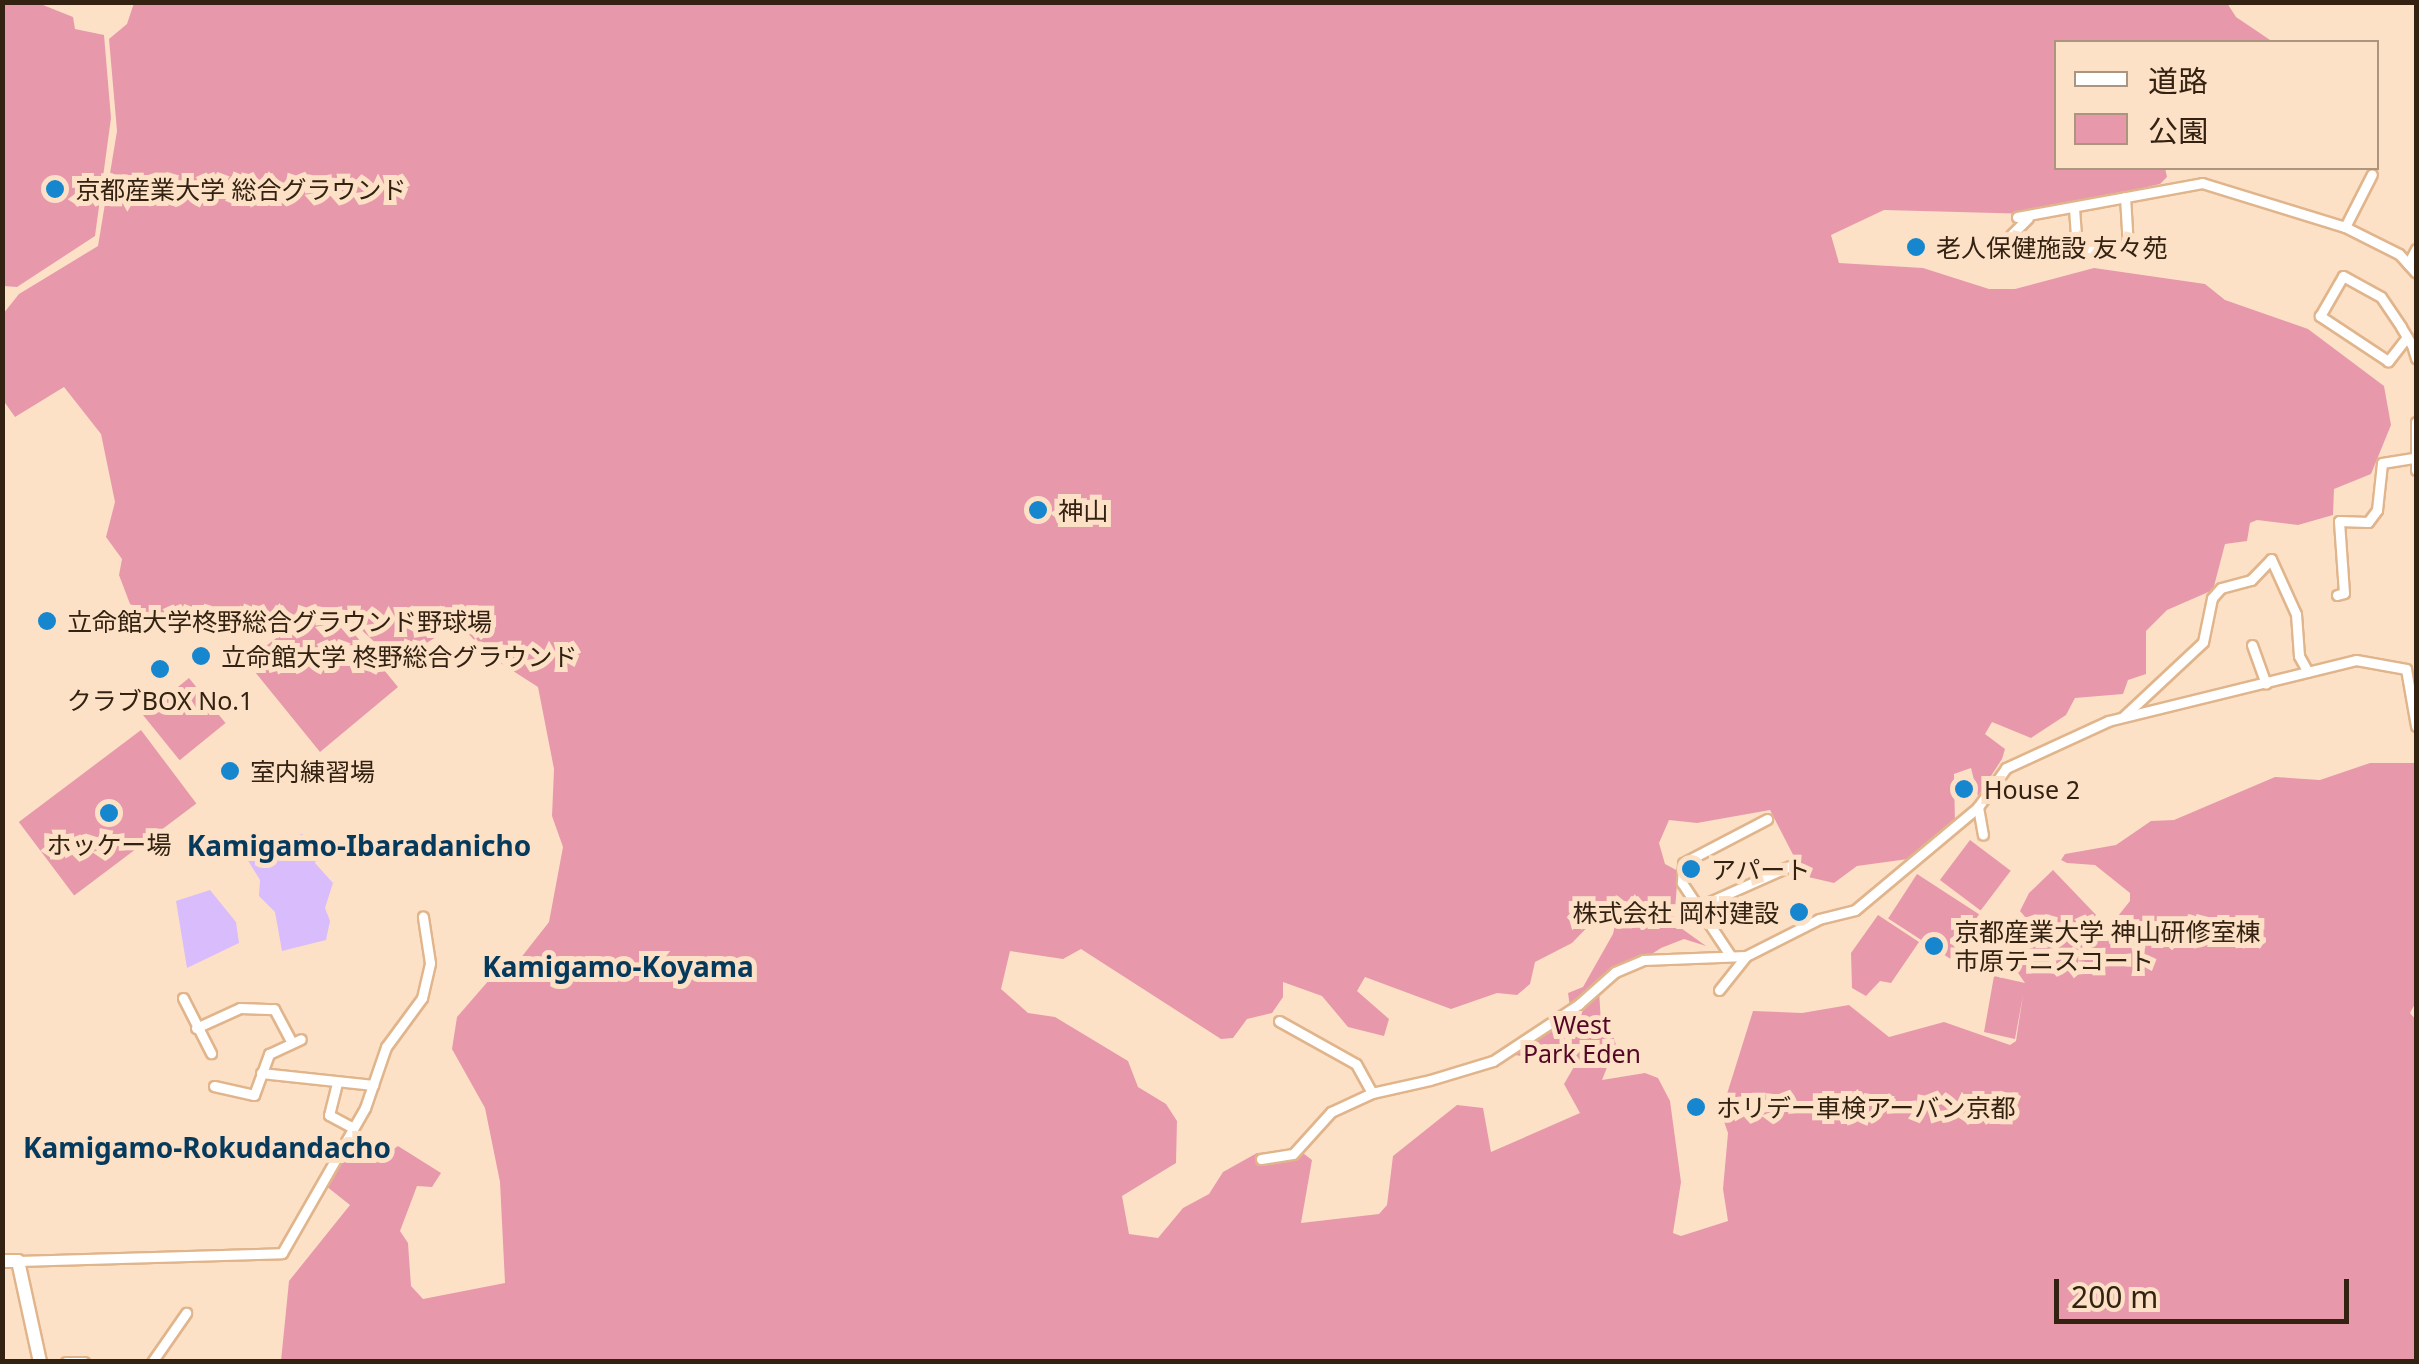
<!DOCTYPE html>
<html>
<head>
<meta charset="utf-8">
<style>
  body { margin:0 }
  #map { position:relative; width:2419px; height:1364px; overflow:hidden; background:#fce1c7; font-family:"Noto Sans","Noto Sans JP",sans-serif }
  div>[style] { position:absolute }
  .green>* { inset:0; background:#e799ab; transform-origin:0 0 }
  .water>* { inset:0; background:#d9bcfc }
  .roads { filter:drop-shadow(2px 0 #e1b58c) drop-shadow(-2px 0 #e1b58c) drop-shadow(0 2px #e1b58c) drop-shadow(0 -2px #e1b58c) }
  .street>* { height:9px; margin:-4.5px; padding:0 4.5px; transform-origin:4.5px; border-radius:4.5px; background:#fff }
  .secondary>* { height:12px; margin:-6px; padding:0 6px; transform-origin:6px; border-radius:6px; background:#fff }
  .dots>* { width:28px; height:28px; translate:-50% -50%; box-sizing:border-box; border:5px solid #fce1c7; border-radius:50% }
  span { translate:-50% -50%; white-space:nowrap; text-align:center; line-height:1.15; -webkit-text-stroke:10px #fce1c7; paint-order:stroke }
  .poi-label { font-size:25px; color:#332212 }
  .left { translate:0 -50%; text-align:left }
  .right { translate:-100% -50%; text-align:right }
  .park-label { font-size:25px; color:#540625 }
  .neighbourhood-label { font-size:28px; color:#053a5d; font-weight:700 }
  .frame { position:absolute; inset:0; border:5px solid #332212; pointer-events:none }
  .legend { position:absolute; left:2054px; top:40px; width:325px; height:130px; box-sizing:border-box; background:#fce1c7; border:2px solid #ac957f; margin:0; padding:12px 18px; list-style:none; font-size:30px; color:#332212 }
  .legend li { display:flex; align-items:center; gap:20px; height:50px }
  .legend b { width:50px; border:2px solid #ac957f }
  .scale { position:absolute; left:2054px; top:1279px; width:295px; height:45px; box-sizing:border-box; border:5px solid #332212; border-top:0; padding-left:12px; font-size:30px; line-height:35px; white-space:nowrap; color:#332212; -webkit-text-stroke:8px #fce1c7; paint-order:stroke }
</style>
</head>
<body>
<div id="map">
  <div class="green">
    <i style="clip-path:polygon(3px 2px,38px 3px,73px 17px,75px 29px,104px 35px,111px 118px,95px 236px,17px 287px,3px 286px)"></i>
    <i style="clip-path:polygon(134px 3px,2227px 3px,2236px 17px,2273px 42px,2056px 42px,2056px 168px,2165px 168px,2167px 177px,2160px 184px,2032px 214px,1884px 210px,1831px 235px,1839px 263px,1923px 268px,1989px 289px,2015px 289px,2094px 268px,2205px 284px,2225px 300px,2308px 329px,2384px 386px,2391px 425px,2371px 474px,2334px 489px,2333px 515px,2298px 525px,2257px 520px,2250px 523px,2247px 541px,2225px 544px,2213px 590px,2167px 610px,2146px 631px,2146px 674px,2128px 680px,2123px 694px,2075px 698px,2066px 715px,2031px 738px,1992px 722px,1985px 734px,2005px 749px,2002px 759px,1978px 796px,1971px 768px,1954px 774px,1955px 823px,1908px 859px,1857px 866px,1834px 883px,1804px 876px,1770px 810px,1697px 823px,1669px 820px,1659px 843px,1665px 864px,1678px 871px,1674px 923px,1706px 946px,1684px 939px,1661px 948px,1570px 1007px,1568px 993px,1583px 987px,1613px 934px,1615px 925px,1601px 913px,1572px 943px,1535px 962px,1530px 984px,1517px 995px,1497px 993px,1451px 1009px,1365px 977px,1357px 991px,1389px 1019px,1384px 1036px,1348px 1027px,1322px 996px,1283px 982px,1283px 997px,1272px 1013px,1247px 1019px,1233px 1038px,1221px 1039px,1081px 949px,1063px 959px,1010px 951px,1001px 989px,1028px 1013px,1055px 1017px,1128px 1061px,1138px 1087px,1166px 1104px,1177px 1121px,1176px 1163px,1122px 1196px,1129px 1234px,1158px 1238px,1183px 1208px,1209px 1194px,1223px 1172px,1257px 1153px,1299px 1150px,1312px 1160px,1301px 1223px,1379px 1214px,1387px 1205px,1393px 1156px,1457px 1105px,1483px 1108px,1491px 1152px,1580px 1113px,1564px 1084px,1575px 1065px,1509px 1054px,1599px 990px,1601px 1023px,1609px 1023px,1616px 1045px,1602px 1080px,1645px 1073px,1658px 1078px,1670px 1101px,1681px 1182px,1673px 1233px,1681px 1236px,1728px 1221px,1723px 1189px,1728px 1133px,1721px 1113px,1753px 1011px,1802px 1013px,1849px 1005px,1889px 1037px,1944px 1022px,2010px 1045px,2016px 1041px,2023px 995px,2015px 1039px,1984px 1032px,1994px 976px,2025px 983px,2014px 967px,2026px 918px,2020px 911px,2029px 893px,2053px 870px,2099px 918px,2114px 921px,2130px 901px,2130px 893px,2095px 865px,2067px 863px,2061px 860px,2065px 854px,2116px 845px,2151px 821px,2174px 820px,2275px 777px,2320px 780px,2370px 763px,2416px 763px,2416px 1002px,2410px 1013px,2416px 1020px,2416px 1361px,281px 1361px,289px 1281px,350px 1205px,326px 1186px,340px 1160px,375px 1162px,398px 1146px,441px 1173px,432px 1187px,417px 1186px,400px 1231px,408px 1243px,411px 1286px,423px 1299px,505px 1283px,500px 1182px,485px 1108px,452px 1049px,457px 1017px,490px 979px,516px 964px,549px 922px,563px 847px,552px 816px,554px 769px,538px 687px,488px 655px,465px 630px,451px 628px,410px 653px,382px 649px,338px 608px,313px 607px,301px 620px,319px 609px,338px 614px,398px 687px,320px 752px,246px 661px,299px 621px,284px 626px,247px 607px,211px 611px,183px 629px,130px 604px,119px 575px,122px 559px,106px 537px,115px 502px,101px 434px,64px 387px,15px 417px,3px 400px,3px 314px,19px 294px,98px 246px,117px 131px,109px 39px,127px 24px)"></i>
    <i style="left:189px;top:678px;width:58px;height:59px;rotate:51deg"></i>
    <i style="left:141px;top:730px;width:92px;height:153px;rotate:53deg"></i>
    <i style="left:1970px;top:840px;width:51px;height:50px;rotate:37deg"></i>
    <i style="left:1917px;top:874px;width:74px;height:53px;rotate:33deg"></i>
    <i style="clip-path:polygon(1878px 915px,1919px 942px,1891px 983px,1880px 981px,1866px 996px,1852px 988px,1851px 953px)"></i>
  </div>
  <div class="water">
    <i style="clip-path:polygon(302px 834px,319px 849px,315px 863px,333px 883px,325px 908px,330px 921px,326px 940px,282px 951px,275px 912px,259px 896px,260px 880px,244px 854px)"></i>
    <i style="clip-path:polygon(210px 890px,236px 922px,239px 943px,187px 968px,176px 901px)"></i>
  </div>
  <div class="roads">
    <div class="street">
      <i style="left:2074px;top:208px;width:42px;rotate:85.9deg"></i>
      <i style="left:2077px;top:250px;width:51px;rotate:-3.4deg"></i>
      <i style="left:2128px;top:247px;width:50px;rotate:-93.4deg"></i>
      <i style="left:2017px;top:217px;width:188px;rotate:-10.4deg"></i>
      <i style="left:2202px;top:183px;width:150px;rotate:17.1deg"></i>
      <i style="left:2345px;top:227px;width:60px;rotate:26.6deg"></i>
      <i style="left:2399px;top:254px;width:25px;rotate:48deg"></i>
      <i style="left:2345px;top:227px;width:59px;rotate:-63deg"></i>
      <i style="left:2011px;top:235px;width:24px;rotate:-45deg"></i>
      <i style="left:2408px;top:264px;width:17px;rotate:-62deg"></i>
      <i style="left:2407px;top:337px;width:31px;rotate:128deg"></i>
      <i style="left:2388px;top:361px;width:82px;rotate:-146.5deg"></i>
      <i style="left:2320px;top:316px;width:46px;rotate:-60.1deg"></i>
      <i style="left:2343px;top:276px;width:43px;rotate:28.9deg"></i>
      <i style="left:2381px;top:297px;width:36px;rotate:56deg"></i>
      <i style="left:2401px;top:327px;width:21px;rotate:59deg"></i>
      <i style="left:2412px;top:345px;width:14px;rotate:73deg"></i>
      <i style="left:2416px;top:422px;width:48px;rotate:90deg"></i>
      <i style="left:2337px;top:595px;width:7px;rotate:-16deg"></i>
      <i style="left:2344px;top:593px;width:72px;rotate:-94deg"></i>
      <i style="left:2339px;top:521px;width:29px;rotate:2deg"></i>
      <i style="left:2368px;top:522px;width:15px;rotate:-53deg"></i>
      <i style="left:2377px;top:510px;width:47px;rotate:-83.9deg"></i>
      <i style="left:2382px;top:463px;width:30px;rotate:-9deg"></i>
      <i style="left:2252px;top:645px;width:41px;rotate:70.3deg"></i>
      <i style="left:2124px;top:716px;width:108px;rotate:-43.1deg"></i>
      <i style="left:2203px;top:642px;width:45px;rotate:-78.4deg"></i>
      <i style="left:2212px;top:598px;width:13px;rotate:-48deg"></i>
      <i style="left:2221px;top:588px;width:31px;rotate:-15deg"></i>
      <i style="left:2251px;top:580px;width:29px;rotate:-46deg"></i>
      <i style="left:2271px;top:559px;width:60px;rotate:65.6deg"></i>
      <i style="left:2296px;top:614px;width:42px;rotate:85.9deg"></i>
      <i style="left:2299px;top:656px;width:18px;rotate:61deg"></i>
      <i style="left:1978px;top:807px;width:28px;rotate:80deg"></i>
      <i style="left:1698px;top:907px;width:101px;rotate:-24deg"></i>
      <i style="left:1730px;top:955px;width:87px;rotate:-123.7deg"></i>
      <i style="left:1682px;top:883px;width:20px;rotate:-87deg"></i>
      <i style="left:1683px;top:863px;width:95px;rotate:-27.6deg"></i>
      <i style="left:1719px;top:990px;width:43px;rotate:-51.5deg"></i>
      <i style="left:183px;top:998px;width:62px;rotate:63deg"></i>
      <i style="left:1279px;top:1021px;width:88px;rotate:29.2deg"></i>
      <i style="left:1356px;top:1064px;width:33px;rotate:61deg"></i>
      <i style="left:1372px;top:1093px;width:59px;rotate:-12.6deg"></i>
      <i style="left:1430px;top:1080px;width:66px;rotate:-16.8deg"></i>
      <i style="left:1493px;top:1061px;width:103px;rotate:-33.5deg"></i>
      <i style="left:1579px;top:1004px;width:48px;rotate:-41.6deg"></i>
      <i style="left:1615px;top:972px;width:30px;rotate:-23deg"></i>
      <i style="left:1643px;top:960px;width:103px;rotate:-2.2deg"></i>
      <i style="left:1746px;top:956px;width:82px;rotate:-26.9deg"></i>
      <i style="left:1819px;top:919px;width:37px;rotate:-14deg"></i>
      <i style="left:1855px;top:910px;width:160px;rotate:-39.9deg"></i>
      <i style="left:1978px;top:807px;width:48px;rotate:-54.3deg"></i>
      <i style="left:2006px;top:768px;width:112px;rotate:-24.7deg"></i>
      <i style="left:2108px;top:721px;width:255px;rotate:-13.8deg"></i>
      <i style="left:2356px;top:660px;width:51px;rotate:10.2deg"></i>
      <i style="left:2406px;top:669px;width:58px;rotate:80deg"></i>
      <i style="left:196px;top:1028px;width:48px;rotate:-24.4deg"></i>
      <i style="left:240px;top:1008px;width:34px;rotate:2deg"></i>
      <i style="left:274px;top:1009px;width:38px;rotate:62deg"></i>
      <i style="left:261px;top:1073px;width:113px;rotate:6.1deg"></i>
      <i style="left:337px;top:1083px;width:33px;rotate:104deg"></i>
      <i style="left:329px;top:1115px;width:27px;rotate:28deg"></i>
      <i style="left:214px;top:1086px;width:41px;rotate:12.7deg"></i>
      <i style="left:254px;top:1095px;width:44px;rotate:-69.9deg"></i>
      <i style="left:269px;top:1054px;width:35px;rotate:-25deg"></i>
      <i style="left:1261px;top:1159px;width:32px;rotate:-9deg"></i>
      <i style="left:1293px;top:1154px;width:57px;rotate:-47.9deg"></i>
      <i style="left:1331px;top:1112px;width:45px;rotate:-24.9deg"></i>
      <i style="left:18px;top:1261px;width:264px;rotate:-1.7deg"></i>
      <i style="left:282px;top:1253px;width:167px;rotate:-60.2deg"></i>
      <i style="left:365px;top:1108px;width:65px;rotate:-71deg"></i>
      <i style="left:386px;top:1047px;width:61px;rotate:-53.7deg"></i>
      <i style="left:422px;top:998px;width:36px;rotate:-77deg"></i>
      <i style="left:430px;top:963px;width:47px;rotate:-98.7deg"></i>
      <i style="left:66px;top:1362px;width:18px"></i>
      <i style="left:152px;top:1362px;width:60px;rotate:-55.2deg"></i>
    </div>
    <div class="secondary">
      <i style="left:2px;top:1261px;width:16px"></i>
      <i style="left:18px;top:1261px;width:103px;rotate:77.7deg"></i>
    </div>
  </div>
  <div class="dots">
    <i style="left:55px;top:189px;background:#1686cf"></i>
    <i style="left:1916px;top:247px;background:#1686cf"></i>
    <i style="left:1038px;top:510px;background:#1686cf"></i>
    <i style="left:47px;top:621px;background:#1686cf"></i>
    <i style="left:201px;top:656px;background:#1686cf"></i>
    <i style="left:160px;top:669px;background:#1686cf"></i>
    <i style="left:230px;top:771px;background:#1686cf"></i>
    <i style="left:1964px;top:789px;background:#1686cf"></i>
    <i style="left:109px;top:813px;background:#1686cf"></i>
    <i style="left:1691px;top:869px;background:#1686cf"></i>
    <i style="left:1799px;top:912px;background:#1686cf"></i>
    <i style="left:1934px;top:946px;background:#1686cf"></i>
    <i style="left:1696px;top:1107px;background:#1686cf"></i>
  </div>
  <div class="poi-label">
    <span class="left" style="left:75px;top:189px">京都産業大学 総合グラウンド</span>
    <span class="left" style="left:1936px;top:247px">老人保健施設 友々苑</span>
    <span class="left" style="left:1058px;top:510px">神山</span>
    <span class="left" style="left:67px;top:621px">立命館大学柊野総合グラウンド野球場</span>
    <span class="left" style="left:221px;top:656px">立命館大学 柊野総合グラウンド</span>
    <span style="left:160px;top:700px">クラブBOX No.1</span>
    <span class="left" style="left:250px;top:771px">室内練習場</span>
    <span class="left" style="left:1984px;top:789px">House 2</span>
    <span style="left:109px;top:844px">ホッケー場</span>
    <span class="left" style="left:1711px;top:869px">アパート</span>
    <span class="right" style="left:1779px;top:912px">株式会社 岡村建設</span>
    <span class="left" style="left:1954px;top:946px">京都産業大学 神山研修室棟<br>市原テニスコート</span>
    <span class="left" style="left:1716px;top:1107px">ホリデー車検アーバン京都</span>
  </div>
  <div class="park-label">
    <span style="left:1582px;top:1039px">West<br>Park Eden</span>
  </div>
  <div class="neighbourhood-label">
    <span style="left:359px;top:845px">Kamigamo-Ibaradanicho</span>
    <span style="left:618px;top:966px">Kamigamo-Koyama</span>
    <span style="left:207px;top:1147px">Kamigamo-Rokudandacho</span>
  </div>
  <div class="frame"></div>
  <ul class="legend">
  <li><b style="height:12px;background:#fff"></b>道路</li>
  <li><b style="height:28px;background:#e799ab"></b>公園</li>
  </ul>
  <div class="scale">200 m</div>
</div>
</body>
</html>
